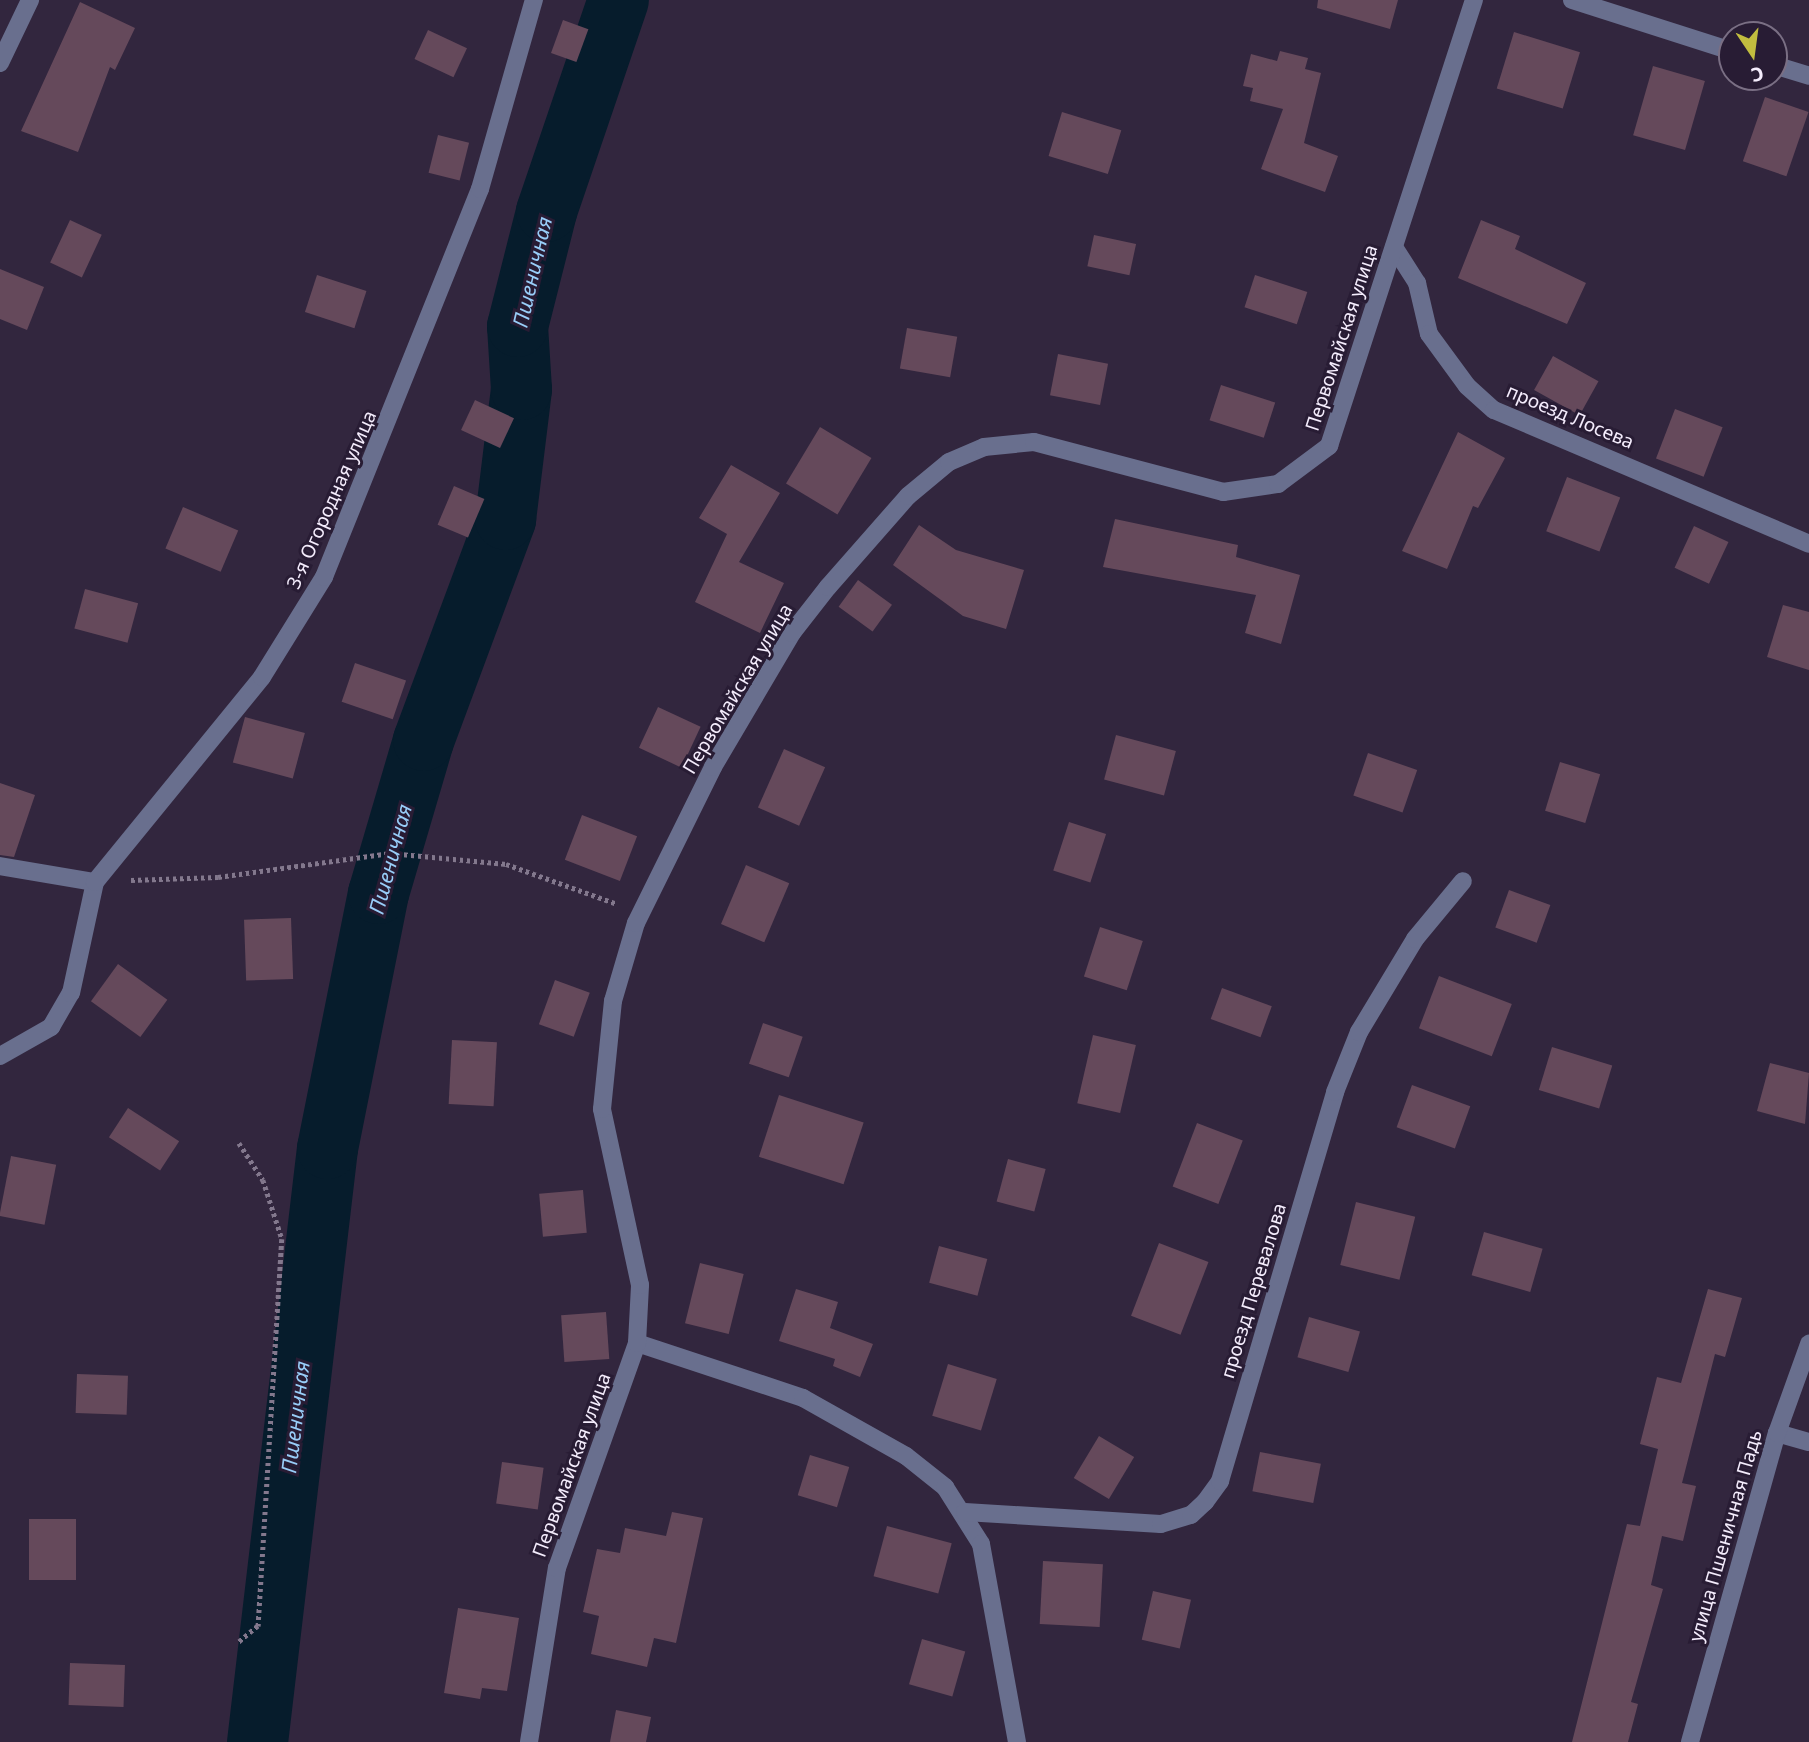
<!DOCTYPE html>
<html>
<head>
<meta charset="utf-8">
<style>
  body { margin:0 }
  #map { position:relative; width:1809px; height:1742px; overflow:hidden; background:#32263e; font-family:"Noto Sans",sans-serif }
  div>[style] { position:absolute }
  .river>* { height:61px; margin:-30.5px; padding:0 30.5px; transform-origin:30.5px; border-radius:30.5px; background:#061c2c }
  .building>* { inset:0; background:#65495b; transform-origin:0 0 }
  .path>* { height:4.5px; margin-top:-2.25px; transform-origin:0; background:repeating-linear-gradient(90deg,#83788d 0 3.5px,transparent 0 7px) }
  .minor>* { height:18px; margin:-9px; padding:0 9px; transform-origin:9px; border-radius:9px; background:#696f8e }
  span { translate:-50% -50%; white-space:nowrap; text-align:center; line-height:1.15; -webkit-text-stroke:6px #281c34; paint-order:stroke }
  .street-label { font-size:19px; color:#f4ecfc }
  .water-label { font-size:21px; color:#98cdf8; font-style:italic }
  .north { position:absolute; left:1718px; top:21px; width:70px; height:70px; box-sizing:border-box; background:#281c34; border:2px solid #7a6f84; border-radius:50%; rotate:167deg; font-size:19px; font-weight:700; line-height:28px; text-align:center; color:#f4ecfc }
  .north::after { content:''; display:block; margin:auto; width:24px; height:32px; background:#c2bd3f; clip-path:polygon(50% 0,100% 100%,50% 72%,0 100%) }
</style>
</head>
<body>
<div id="map">
  <div class="river">
    <i style="left:257px;top:1742px;width:598px;rotate:-83.28deg"></i>
    <i style="left:327px;top:1148px;width:260px;rotate:-78.7deg"></i>
    <i style="left:378px;top:893px;width:159px;rotate:-73.6deg"></i>
    <i style="left:423px;top:740px;width:236px;rotate:-69.6deg"></i>
    <i style="left:505px;top:519px;width:131px;rotate:-83deg"></i>
    <i style="left:521px;top:389px;width:63px;rotate:-93.6deg"></i>
    <i style="left:517px;top:326px;width:119px;rotate:-75.8deg"></i>
    <i style="left:546px;top:211px;width:223px;rotate:-71.2deg"></i>
  </div>
  <div class="building">
    <i style="clip-path:polygon(1318px 0,1398px 0,1390px 29px,1317px 8px)"></i>
    <i style="clip-path:polygon(80px 2px,135px 28px,115px 70px,110px 67px,78px 152px,21px 131px)"></i>
    <i style="left:563px;top:20px;width:27px;height:35px;rotate:20deg"></i>
    <i style="left:428px;top:30px;width:43px;height:32px;rotate:25deg"></i>
    <i style="left:1514px;top:32px;width:69px;height:59px;rotate:17deg"></i>
    <i style="clip-path:polygon(1280px 51px,1308px 58px,1305px 69px,1321px 73px,1304px 143px,1338px 156px,1325px 192px,1261px 169px,1283px 109px,1250px 101px,1253px 88px,1243px 86px,1251px 54px,1277px 61px)"></i>
    <i style="left:1653px;top:66px;width:54px;height:72px;rotate:16deg"></i>
    <i style="left:1765px;top:97px;width:46px;height:68px;rotate:19deg"></i>
    <i style="left:1062px;top:112px;width:62px;height:46px;rotate:17deg"></i>
    <i style="left:438px;top:135px;width:32px;height:39px;rotate:14deg"></i>
    <i style="left:70px;top:220px;width:35px;height:47px;rotate:25deg"></i>
    <i style="clip-path:polygon(1481px 220px,1520px 236px,1515px 249px,1586px 283px,1567px 324px,1458px 278px)"></i>
    <i style="left:1094px;top:235px;width:43px;height:32px;rotate:12deg"></i>
    <i style="clip-path:polygon(0 269px,44px 287px,27px 330px,0 319px)"></i>
    <i style="left:317px;top:275px;width:52px;height:39px;rotate:18deg"></i>
    <i style="left:1255px;top:275px;width:55px;height:34px;rotate:18deg"></i>
    <i style="left:907px;top:328px;width:51px;height:41px;rotate:10deg"></i>
    <i style="left:1058px;top:354px;width:51px;height:42px;rotate:11deg"></i>
    <i style="left:1553px;top:356px;width:52px;height:39px;rotate:29deg"></i>
    <i style="left:1221px;top:385px;width:57px;height:37px;rotate:18deg"></i>
    <i style="left:475px;top:400px;width:43px;height:33px;rotate:25deg"></i>
    <i style="left:1675px;top:409px;width:51px;height:53px;rotate:21deg"></i>
    <i style="left:820px;top:427px;width:60px;height:66px;rotate:31deg"></i>
    <i style="clip-path:polygon(1458px 432px,1505px 458px,1478px 508px,1473px 506px,1447px 569px,1402px 551px)"></i>
    <i style="clip-path:polygon(731px 465px,780px 493px,739px 562px,784px 583px,760px 633px,695px 602px,727px 534px,699px 518px)"></i>
    <i style="left:1567px;top:477px;width:57px;height:58px;rotate:21deg"></i>
    <i style="left:454px;top:486px;width:33px;height:42px;rotate:23deg"></i>
    <i style="left:183px;top:507px;width:60px;height:45px;rotate:23deg"></i>
    <i style="clip-path:polygon(1115px 519px,1238px 545px,1236px 557px,1300px 575px,1281px 644px,1245px 633px,1256px 595px,1103px 567px)"></i>
    <i style="clip-path:polygon(919px 525px,956px 550px,1024px 570px,1006px 629px,963px 616px,893px 565px)"></i>
    <i style="left:1694px;top:526px;width:38px;height:46px;rotate:25deg"></i>
    <i style="left:858px;top:580px;width:42px;height:33px;rotate:36deg"></i>
    <i style="left:85px;top:589px;width:55px;height:41px;rotate:15deg"></i>
    <i style="clip-path:polygon(1783px 605px,1809px 612px,1809px 670px,1767px 657px)"></i>
    <i style="left:355px;top:663px;width:54px;height:41px;rotate:19deg"></i>
    <i style="left:658px;top:707px;width:47px;height:45px;rotate:25deg"></i>
    <i style="left:245px;top:717px;width:62px;height:47px;rotate:15deg"></i>
    <i style="left:1116px;top:735px;width:62px;height:46px;rotate:15deg"></i>
    <i style="left:784px;top:749px;width:45px;height:64px;rotate:24deg"></i>
    <i style="left:1368px;top:753px;width:52px;height:45px;rotate:19deg"></i>
    <i style="left:1560px;top:762px;width:42px;height:51px;rotate:17deg"></i>
    <i style="clip-path:polygon(0 783px,35px 795px,14px 857px,0 855px)"></i>
    <i style="left:582px;top:815px;width:59px;height:48px;rotate:21deg"></i>
    <i style="left:1069px;top:822px;width:39px;height:51px;rotate:18deg"></i>
    <i style="left:746px;top:865px;width:47px;height:64px;rotate:23deg"></i>
    <i style="left:1509px;top:890px;width:44px;height:40px;rotate:20deg"></i>
    <i style="left:291px;top:918px;width:61px;height:47px;rotate:88deg"></i>
    <i style="left:1100px;top:927px;width:45px;height:52px;rotate:18deg"></i>
    <i style="left:118px;top:964px;width:61px;height:46px;rotate:36deg"></i>
    <i style="left:1439px;top:976px;width:78px;height:56px;rotate:21deg"></i>
    <i style="left:555px;top:980px;width:37px;height:47px;rotate:20deg"></i>
    <i style="left:1222px;top:988px;width:53px;height:33px;rotate:20deg"></i>
    <i style="left:763px;top:1023px;width:42px;height:43px;rotate:19deg"></i>
    <i style="left:1093px;top:1035px;width:44px;height:70px;rotate:13deg"></i>
    <i style="left:452px;top:1040px;width:45px;height:64px;rotate:3deg"></i>
    <i style="left:1552px;top:1047px;width:63px;height:45px;rotate:17deg"></i>
    <i style="clip-path:polygon(1770px 1063px,1809px 1073px,1805px 1124px,1757px 1111px)"></i>
    <i style="left:1412px;top:1085px;width:62px;height:45px;rotate:20deg"></i>
    <i style="left:779px;top:1095px;width:89px;height:65px;rotate:18deg"></i>
    <i style="left:128px;top:1108px;width:61px;height:35px;rotate:33deg"></i>
    <i style="left:1197px;top:1123px;width:49px;height:68px;rotate:21deg"></i>
    <i style="left:11px;top:1156px;width:46px;height:61px;rotate:11deg"></i>
    <i style="left:1008px;top:1159px;width:39px;height:44px;rotate:15deg"></i>
    <i style="left:583px;top:1190px;width:43px;height:44px;rotate:85deg"></i>
    <i style="left:1356px;top:1202px;width:61px;height:65px;rotate:14deg"></i>
    <i style="left:1484px;top:1232px;width:61px;height:45px;rotate:16deg"></i>
    <i style="left:1159px;top:1243px;width:53px;height:78px;rotate:21deg"></i>
    <i style="left:939px;top:1246px;width:50px;height:38px;rotate:15deg"></i>
    <i style="left:700px;top:1263px;width:45px;height:62px;rotate:14deg"></i>
    <i style="clip-path:polygon(796px 1289px,838px 1302px,830px 1328px,873px 1344px,860px 1377px,833px 1366px,835px 1359px,779px 1341px)"></i>
    <i style="clip-path:polygon(1708px 1289px,1742px 1298px,1725px 1357px,1715px 1354px,1682px 1483px,1696px 1486px,1683px 1541px,1662px 1536px,1651px 1585px,1663px 1589px,1631px 1702px,1638px 1704px,1628px 1742px,1572px 1742px,1627px 1524px,1640px 1526px,1658px 1449px,1640px 1444px,1657px 1377px,1681px 1383px)"></i>
    <i style="left:606px;top:1312px;width:47px;height:45px;rotate:86deg"></i>
    <i style="left:1309px;top:1317px;width:53px;height:42px;rotate:16deg"></i>
    <i style="left:948px;top:1364px;width:51px;height:54px;rotate:17deg"></i>
    <i style="left:77px;top:1374px;width:51px;height:39px;rotate:2deg"></i>
    <i style="left:1099px;top:1436px;width:41px;height:49px;rotate:31deg"></i>
    <i style="left:1260px;top:1452px;width:62px;height:40px;rotate:11deg"></i>
    <i style="left:810px;top:1455px;width:41px;height:42px;rotate:17deg"></i>
    <i style="left:502px;top:1462px;width:42px;height:42px;rotate:8deg"></i>
    <i style="clip-path:polygon(672px 1512px,703px 1518px,676px 1643px,654px 1638px,647px 1667px,591px 1654px,599px 1616px,583px 1612px,597px 1549px,620px 1553px,625px 1528px,666px 1536px)"></i>
    <i style="left:29px;top:1519px;width:47px;height:61px"></i>
    <i style="left:887px;top:1526px;width:67px;height:52px;rotate:15deg"></i>
    <i style="left:1043px;top:1561px;width:60px;height:63px;rotate:3deg"></i>
    <i style="left:1153px;top:1591px;width:39px;height:50px;rotate:13deg"></i>
    <i style="clip-path:polygon(458px 1608px,519px 1618px,507px 1691px,482px 1688px,480px 1699px,444px 1693px)"></i>
    <i style="left:922px;top:1639px;width:45px;height:47px;rotate:16deg"></i>
    <i style="left:70px;top:1663px;width:55px;height:42px;rotate:2deg"></i>
    <i style="clip-path:polygon(616px 1710px,651px 1717px,646px 1742px,610px 1742px)"></i>
  </div>
  <div class="path">
    <i style="left:131px;top:880px;width:87px;rotate:-2deg"></i>
    <i style="left:218px;top:877px;width:174px;rotate:-7.9deg"></i>
    <i style="left:390px;top:853px;width:117px;rotate:5.4deg"></i>
    <i style="left:506px;top:864px;width:118px;rotate:19.8deg"></i>
    <i style="left:239px;top:1143px;width:44px;rotate:57deg"></i>
    <i style="left:263px;top:1180px;width:62px;rotate:72.1deg"></i>
    <i style="left:282px;top:1239px;width:388px;rotate:93.5deg"></i>
    <i style="left:258px;top:1626px;width:25px;rotate:140deg"></i>
  </div>
  <div class="minor">
    <i style="left:1572px;top:0;width:168px;rotate:17.7deg"></i>
    <i style="left:0;top:63px;width:70px;rotate:-64.5deg"></i>
    <i style="left:1774px;top:65px;width:37px;rotate:17deg"></i>
    <i style="left:1394px;top:247px;width:43px;rotate:57.4deg"></i>
    <i style="left:1417px;top:283px;width:52px;rotate:76.8deg"></i>
    <i style="left:1429px;top:334px;width:64px;rotate:53.8deg"></i>
    <i style="left:1467px;top:386px;width:36px;rotate:42deg"></i>
    <i style="left:1494px;top:410px;width:342px;rotate:23deg"></i>
    <i style="left:0;top:866px;width:96px;rotate:9.6deg"></i>
    <i style="left:0;top:1056px;width:59px;rotate:-29.6deg"></i>
    <i style="left:51px;top:1027px;width:39px;rotate:-60deg"></i>
    <i style="left:71px;top:993px;width:114px;rotate:-77.8deg"></i>
    <i style="left:95px;top:882px;width:264px;rotate:-50.8deg"></i>
    <i style="left:262px;top:677px;width:118px;rotate:-58.2deg"></i>
    <i style="left:324px;top:577px;width:418px;rotate:-68.1deg"></i>
    <i style="left:480px;top:189px;width:197px;rotate:-74.1deg"></i>
    <i style="left:637px;top:1343px;width:175px;rotate:18.3deg"></i>
    <i style="left:803px;top:1398px;width:118px;rotate:29.4deg"></i>
    <i style="left:906px;top:1456px;width:50px;rotate:38.5deg"></i>
    <i style="left:945px;top:1487px;width:67px;rotate:57.7deg"></i>
    <i style="left:981px;top:1544px;width:201px;rotate:79.7deg"></i>
    <i style="left:1777px;top:1433px;width:33px;rotate:16deg"></i>
    <i style="left:965px;top:1512px;width:196px;rotate:3.5deg"></i>
    <i style="left:1161px;top:1524px;width:31px;rotate:-17deg"></i>
    <i style="left:1191px;top:1515px;width:19px;rotate:-43deg"></i>
    <i style="left:1205px;top:1502px;width:26px;rotate:-54deg"></i>
    <i style="left:1220px;top:1481px;width:406px;rotate:-73.5deg"></i>
    <i style="left:1335px;top:1092px;width:65px;rotate:-68.2deg"></i>
    <i style="left:1359px;top:1032px;width:109px;rotate:-58.9deg"></i>
    <i style="left:1415px;top:939px;width:75px;rotate:-50.4deg"></i>
    <i style="left:529px;top:1742px;width:176px;rotate:-80.9deg"></i>
    <i style="left:557px;top:1568px;width:239px;rotate:-70.4deg"></i>
    <i style="left:637px;top:1343px;width:58px;rotate:-87deg"></i>
    <i style="left:640px;top:1285px;width:180px;rotate:-102.2deg"></i>
    <i style="left:602px;top:1109px;width:109px;rotate:-84.2deg"></i>
    <i style="left:613px;top:1001px;width:81px;rotate:-73.6deg"></i>
    <i style="left:636px;top:923px;width:174px;rotate:-63.7deg"></i>
    <i style="left:713px;top:767px;width:156px;rotate:-59.5deg"></i>
    <i style="left:792px;top:633px;width:58px;rotate:-52deg"></i>
    <i style="left:828px;top:587px;width:121px;rotate:-48.7deg"></i>
    <i style="left:908px;top:496px;width:53px;rotate:-39.7deg"></i>
    <i style="left:949px;top:462px;width:38px;rotate:-23deg"></i>
    <i style="left:984px;top:447px;width:50px;rotate:-5.7deg"></i>
    <i style="left:1034px;top:442px;width:196px;rotate:14.8deg"></i>
    <i style="left:1223px;top:492px;width:56px;rotate:-8.3deg"></i>
    <i style="left:1278px;top:484px;width:64px;rotate:-36.7deg"></i>
    <i style="left:1329px;top:446px;width:469px;rotate:-72deg"></i>
    <i style="left:1690px;top:1742px;width:321px;rotate:-74.3deg"></i>
    <i style="left:1777px;top:1433px;width:95px;rotate:-70.2deg"></i>
  </div>
  <div class="street-label">
    <span style="left:1342px;top:338px;rotate:-72deg">Первомайская улица</span>
    <span style="left:1570px;top:417px;rotate:23deg">проезд Лосева</span>
    <span style="left:332px;top:500px;rotate:-66deg">3-я Огородная улица</span>
    <span style="left:738px;top:689px;rotate:-59deg">Первомайская улица</span>
    <span style="left:1254px;top:1291px;rotate:-73deg">проезд Перевалова</span>
    <span style="left:572px;top:1465px;rotate:-70deg">Первомайская улица</span>
    <span style="left:1726px;top:1536px;rotate:-74deg">улица Пшеничная Падь</span>
  </div>
  <div class="water-label">
    <span style="left:532px;top:272px;rotate:-77deg">Пшеничная</span>
    <span style="left:390px;top:859px;rotate:-75deg">Пшеничная</span>
    <span style="left:295px;top:1417px;rotate:-83deg">Пшеничная</span>
  </div>
  <div class="north">С</div>
</div>
</body>
</html>
